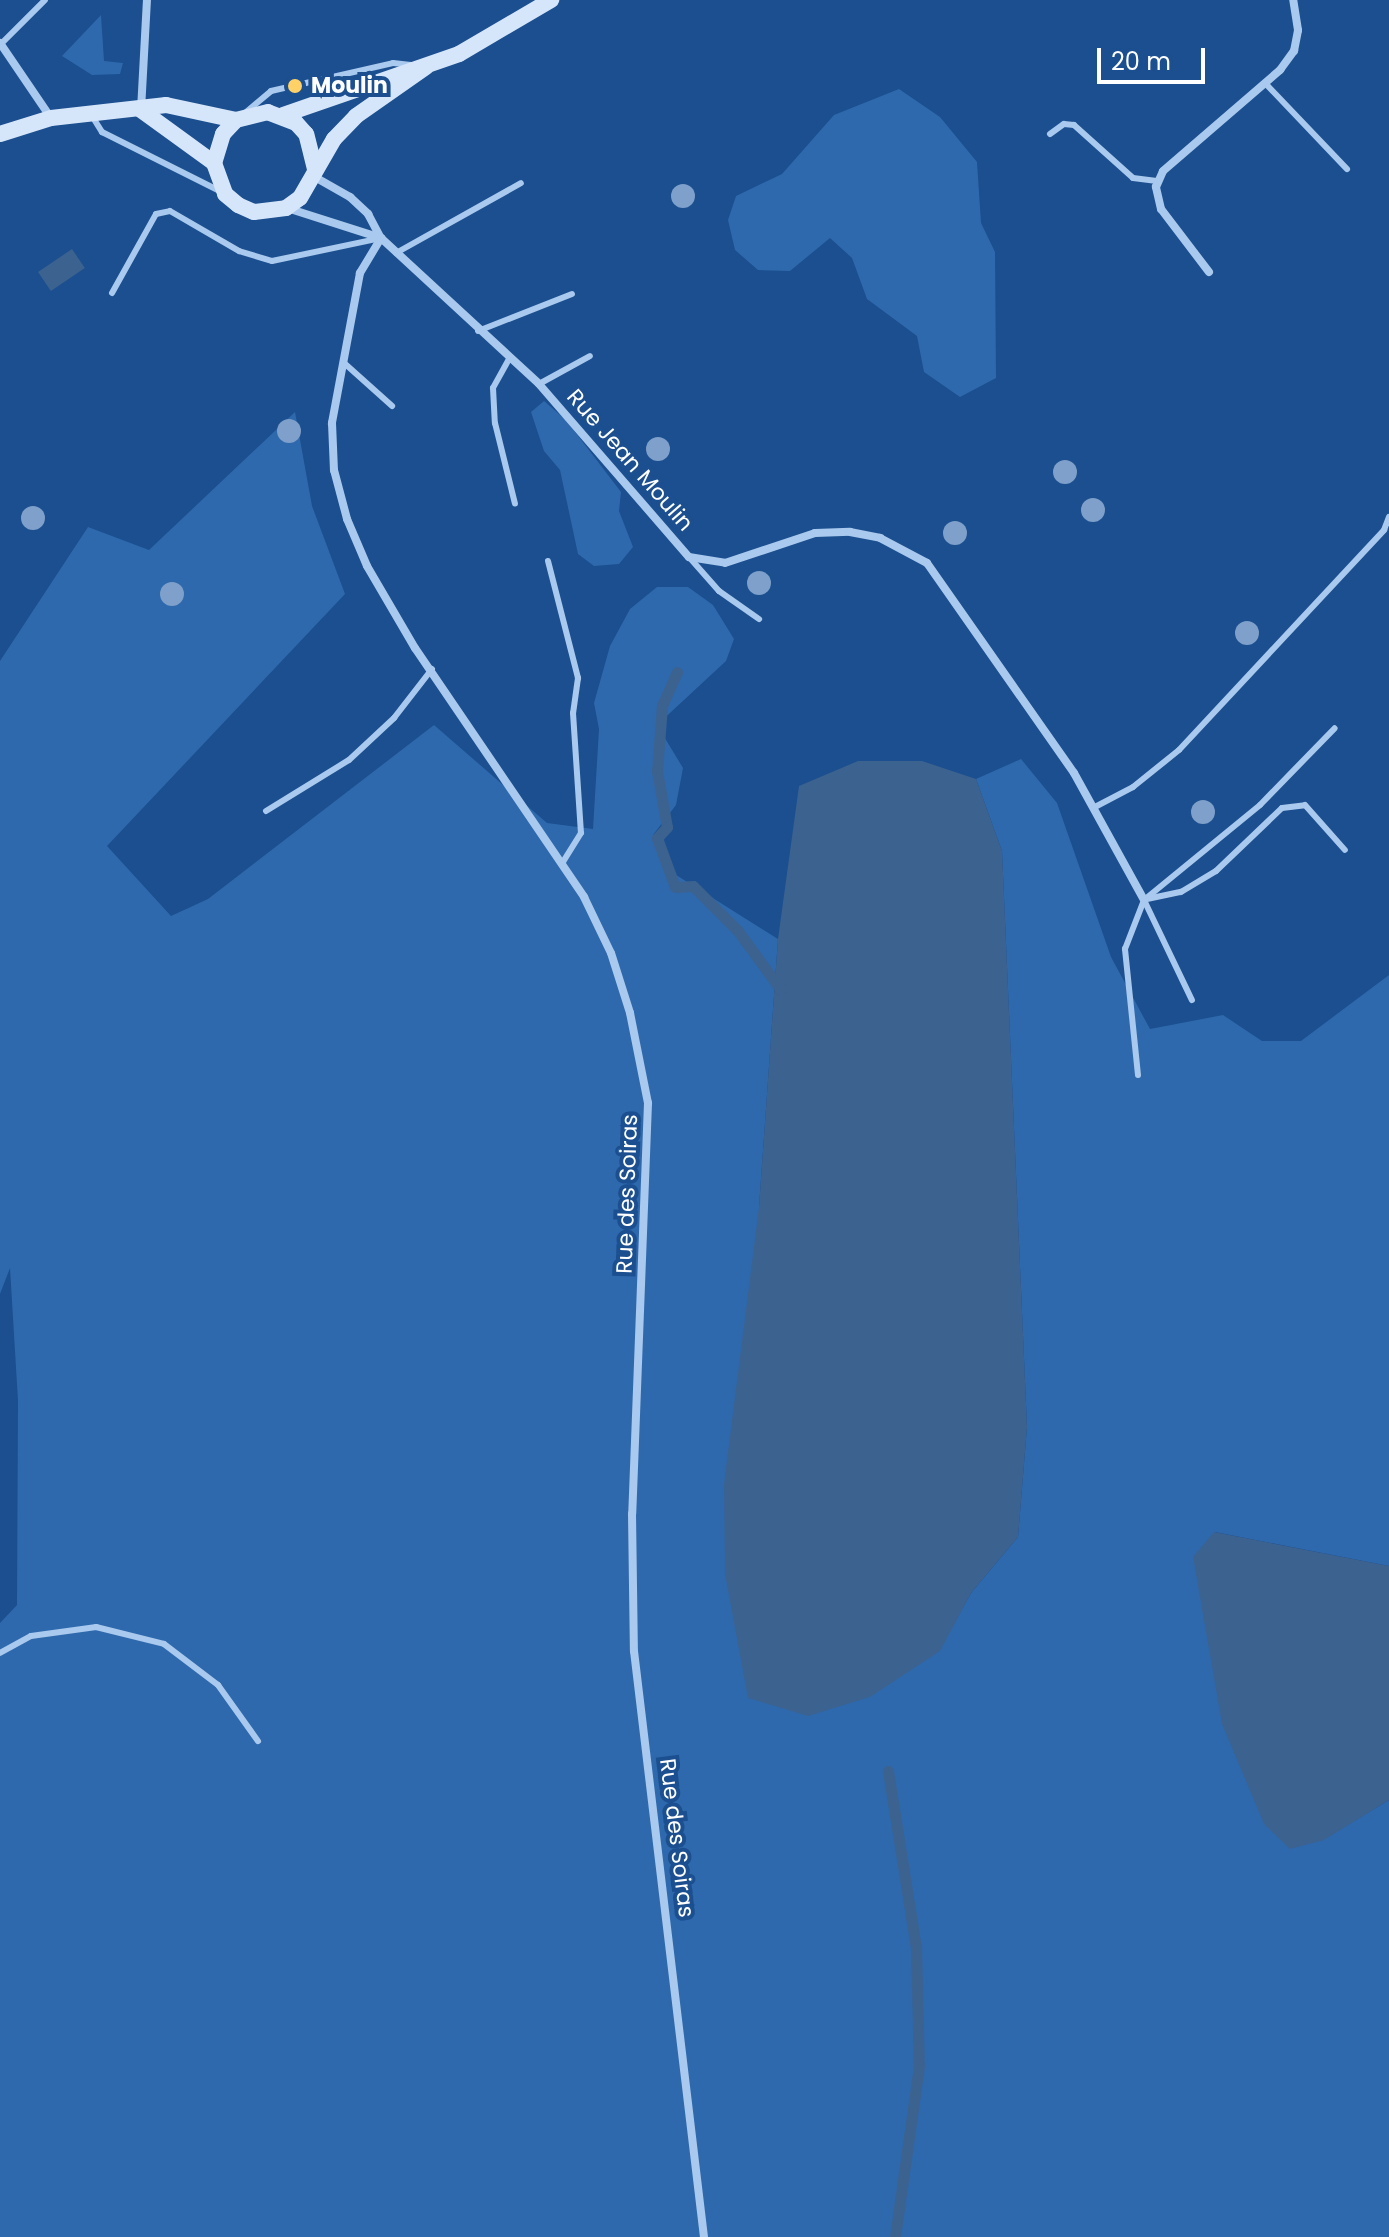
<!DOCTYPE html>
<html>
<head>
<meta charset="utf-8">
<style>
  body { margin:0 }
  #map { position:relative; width:1389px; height:2237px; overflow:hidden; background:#1b4f8f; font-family:Poppins,sans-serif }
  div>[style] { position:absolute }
  .green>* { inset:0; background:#2e69ad }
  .water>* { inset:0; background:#3c6290; transform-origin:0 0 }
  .stream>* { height:11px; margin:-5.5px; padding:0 5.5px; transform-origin:5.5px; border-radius:5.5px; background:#3c6290 }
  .lane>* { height:6px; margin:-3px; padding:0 3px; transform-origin:3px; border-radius:3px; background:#a9c9ee }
  .street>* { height:8px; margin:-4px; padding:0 4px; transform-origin:4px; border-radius:4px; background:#a9c9ee }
  .secondary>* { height:16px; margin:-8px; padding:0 8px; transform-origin:8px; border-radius:8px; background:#d6e6fa }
  .trees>* { width:24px; height:24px; margin:-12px; border-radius:50%; background:#7ea0ca }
  .dots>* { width:22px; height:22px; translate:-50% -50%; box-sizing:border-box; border:4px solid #1b4f8f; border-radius:50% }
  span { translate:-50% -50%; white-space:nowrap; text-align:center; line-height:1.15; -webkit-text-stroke:8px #1b4f8f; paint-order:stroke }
  .poi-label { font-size:22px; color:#fff; font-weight:700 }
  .left { translate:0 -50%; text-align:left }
  .street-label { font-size:22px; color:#fff }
  .scale { position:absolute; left:1097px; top:48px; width:108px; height:36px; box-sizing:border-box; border:4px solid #fff; border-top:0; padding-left:10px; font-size:24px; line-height:28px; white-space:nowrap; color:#fff; -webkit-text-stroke:6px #1b4f8f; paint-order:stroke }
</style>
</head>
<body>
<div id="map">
  <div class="green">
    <i style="clip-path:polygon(101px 15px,104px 61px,123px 63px,120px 74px,92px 75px,62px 56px)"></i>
    <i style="clip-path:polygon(899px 89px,940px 117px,977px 162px,981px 223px,995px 252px,996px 378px,960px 397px,924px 372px,917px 336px,867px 299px,852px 258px,830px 238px,790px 271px,758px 270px,735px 250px,728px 220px,736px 196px,782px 174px,834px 115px)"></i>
    <i style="clip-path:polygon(544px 401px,566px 420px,621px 492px,619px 511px,633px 547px,619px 564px,594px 566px,578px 554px,560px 470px,544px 451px,531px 412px)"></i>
    <i style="clip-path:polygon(295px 412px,312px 506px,345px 594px,107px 846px,171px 916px,208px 899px,434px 725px,547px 823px,593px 829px,599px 729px,594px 703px,610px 646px,630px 609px,657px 587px,688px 587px,713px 605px,734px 639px,726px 661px,657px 725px,683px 768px,676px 805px,653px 835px,665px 868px,778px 939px,759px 1207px,939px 1651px,971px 1593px,1018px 1537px,1027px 1427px,1002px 851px,976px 779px,1021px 759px,1057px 803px,1111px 957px,1150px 1029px,1223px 1015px,1262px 1041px,1301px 1041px,1389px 975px,1389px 1566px,1215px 1532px,1324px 1839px,1389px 1800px,1389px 2237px,0 2237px,0 1623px,17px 1605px,18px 1401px,10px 1268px,0 1294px,0 661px,88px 527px,149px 550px)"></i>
  </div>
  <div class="water">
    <i style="left:72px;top:249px;width:23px;height:41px;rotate:56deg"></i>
    <i style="clip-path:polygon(858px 761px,922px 761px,976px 779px,1002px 851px,1027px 1427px,1018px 1537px,971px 1593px,940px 1651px,870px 1697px,808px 1716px,748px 1698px,725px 1574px,724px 1484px,759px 1207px,778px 939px,799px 786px)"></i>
    <i style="clip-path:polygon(1214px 1532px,1389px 1566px,1389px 1800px,1324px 1840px,1290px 1849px,1264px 1824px,1222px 1724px,1193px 1557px)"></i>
  </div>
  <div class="stream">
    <i style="left:677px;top:672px;width:36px;rotate:114deg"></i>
    <i style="left:662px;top:705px;width:66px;rotate:94.3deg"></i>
    <i style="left:657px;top:771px;width:57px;rotate:79.9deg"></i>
    <i style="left:667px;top:827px;width:15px;rotate:132deg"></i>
    <i style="left:657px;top:838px;width:52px;rotate:69.8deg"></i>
    <i style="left:675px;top:887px;width:18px;rotate:-3deg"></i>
    <i style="left:693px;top:886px;width:64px;rotate:45deg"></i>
    <i style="left:738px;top:931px;width:73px;rotate:53.9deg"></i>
    <i style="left:888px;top:1771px;width:178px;rotate:81deg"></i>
    <i style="left:916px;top:1947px;width:119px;rotate:88.6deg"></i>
    <i style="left:919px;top:2066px;width:173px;rotate:98deg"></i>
  </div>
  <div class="lane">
    <i style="left:1px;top:44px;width:62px;rotate:-45deg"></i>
    <i style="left:1265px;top:83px;width:119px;rotate:46.4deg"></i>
    <i style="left:245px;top:113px;width:34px;rotate:-40deg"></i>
    <i style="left:271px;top:91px;width:125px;rotate:-12.9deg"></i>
    <i style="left:393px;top:63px;width:18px;rotate:6deg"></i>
    <i style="left:92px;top:116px;width:19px;rotate:58deg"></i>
    <i style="left:102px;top:132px;width:130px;rotate:26.6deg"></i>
    <i style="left:1050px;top:134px;width:17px;rotate:-36deg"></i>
    <i style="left:1064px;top:124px;width:10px;rotate:6deg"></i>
    <i style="left:1074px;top:125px;width:79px;rotate:41.9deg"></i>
    <i style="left:1133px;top:178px;width:26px;rotate:7deg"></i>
    <i style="left:396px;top:253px;width:143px;rotate:-29.2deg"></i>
    <i style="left:112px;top:293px;width:90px;rotate:-60.9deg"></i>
    <i style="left:156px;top:214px;width:14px;rotate:-12deg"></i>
    <i style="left:170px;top:211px;width:80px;rotate:30.1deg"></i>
    <i style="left:239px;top:251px;width:34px;rotate:17deg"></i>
    <i style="left:272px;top:261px;width:111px;rotate:-11.9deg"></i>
    <i style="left:478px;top:331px;width:101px;rotate:-21.5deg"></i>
    <i style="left:509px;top:359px;width:33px;rotate:119deg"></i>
    <i style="left:493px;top:388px;width:35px;rotate:87deg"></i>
    <i style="left:495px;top:423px;width:83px;rotate:76.1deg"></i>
    <i style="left:343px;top:362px;width:66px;rotate:41.9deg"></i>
    <i style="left:539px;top:384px;width:58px;rotate:-28.8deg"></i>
    <i style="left:689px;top:557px;width:45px;rotate:48.6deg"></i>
    <i style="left:719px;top:591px;width:49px;rotate:35deg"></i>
    <i style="left:548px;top:561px;width:121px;rotate:75.6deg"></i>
    <i style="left:578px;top:678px;width:35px;rotate:98deg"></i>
    <i style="left:573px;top:713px;width:120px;rotate:86.2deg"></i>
    <i style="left:581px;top:833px;width:34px;rotate:122deg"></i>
    <i style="left:1093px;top:808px;width:45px;rotate:-27.7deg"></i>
    <i style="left:1133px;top:787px;width:59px;rotate:-38.8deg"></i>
    <i style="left:1179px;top:750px;width:301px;rotate:-47deg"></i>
    <i style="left:1384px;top:530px;width:14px;rotate:-69deg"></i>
    <i style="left:266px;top:811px;width:97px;rotate:-31.6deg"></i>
    <i style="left:349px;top:760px;width:62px;rotate:-43deg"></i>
    <i style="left:394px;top:718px;width:62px;rotate:-52.2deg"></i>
    <i style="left:1147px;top:899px;width:35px;rotate:-12deg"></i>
    <i style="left:1181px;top:892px;width:41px;rotate:-31deg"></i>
    <i style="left:1216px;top:871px;width:91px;rotate:-43.7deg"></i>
    <i style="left:1282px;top:808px;width:23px;rotate:-7deg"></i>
    <i style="left:1305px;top:805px;width:60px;rotate:48.4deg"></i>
    <i style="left:1144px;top:900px;width:111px;rotate:64.4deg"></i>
    <i style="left:1138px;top:1075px;width:127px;rotate:-95.9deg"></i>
    <i style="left:1125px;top:949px;width:53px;rotate:-68.8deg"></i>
    <i style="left:1144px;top:900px;width:150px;rotate:-39.3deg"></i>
    <i style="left:1260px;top:805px;width:107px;rotate:-45.8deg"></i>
    <i style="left:0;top:1653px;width:35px;rotate:-29deg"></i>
    <i style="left:31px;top:1636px;width:66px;rotate:-7.9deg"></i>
    <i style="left:96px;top:1627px;width:70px;rotate:14deg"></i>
    <i style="left:164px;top:1644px;width:68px;rotate:37.2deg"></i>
    <i style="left:218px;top:1685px;width:69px;rotate:54.5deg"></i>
  </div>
  <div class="street">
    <i style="left:0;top:43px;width:91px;rotate:55.8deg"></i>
    <i style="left:141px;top:110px;width:110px;rotate:-86.9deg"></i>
    <i style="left:313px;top:176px;width:43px;rotate:29.6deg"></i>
    <i style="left:350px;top:197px;width:25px;rotate:43deg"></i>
    <i style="left:368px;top:214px;width:27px;rotate:62deg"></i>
    <i style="left:381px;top:238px;width:215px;rotate:42.7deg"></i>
    <i style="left:539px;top:384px;width:229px;rotate:49.1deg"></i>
    <i style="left:689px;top:557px;width:36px;rotate:9deg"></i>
    <i style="left:725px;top:563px;width:95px;rotate:-18.4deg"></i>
    <i style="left:815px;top:533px;width:35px;rotate:-2deg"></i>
    <i style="left:850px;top:532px;width:31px;rotate:11deg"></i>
    <i style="left:880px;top:538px;width:53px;rotate:28deg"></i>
    <i style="left:927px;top:563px;width:256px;rotate:55deg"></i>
    <i style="left:1074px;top:773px;width:145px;rotate:61.1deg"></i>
    <i style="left:287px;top:208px;width:99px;rotate:17.7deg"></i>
    <i style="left:381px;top:238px;width:41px;rotate:121deg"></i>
    <i style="left:360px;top:273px;width:153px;rotate:100.6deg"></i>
    <i style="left:332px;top:423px;width:47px;rotate:87.6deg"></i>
    <i style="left:334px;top:470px;width:51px;rotate:75.1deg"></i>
    <i style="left:347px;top:519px;width:51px;rotate:66.9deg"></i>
    <i style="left:367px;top:566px;width:95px;rotate:59.7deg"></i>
    <i style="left:415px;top:648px;width:301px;rotate:55.8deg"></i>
    <i style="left:584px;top:897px;width:62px;rotate:64.3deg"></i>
    <i style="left:611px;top:953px;width:63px;rotate:72.4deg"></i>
    <i style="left:630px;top:1013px;width:92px;rotate:78.7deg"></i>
    <i style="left:648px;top:1103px;width:411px;rotate:92.2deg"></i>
    <i style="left:632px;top:1514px;width:137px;rotate:89.2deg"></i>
    <i style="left:634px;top:1651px;width:590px;rotate:83.19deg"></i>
    <i style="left:1209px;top:272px;width:79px;rotate:-127.3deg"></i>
    <i style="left:1161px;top:209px;width:23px;rotate:-103deg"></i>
    <i style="left:1156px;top:187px;width:17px;rotate:-66deg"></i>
    <i style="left:1163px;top:171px;width:155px;rotate:-40.8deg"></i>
    <i style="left:1280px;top:70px;width:24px;rotate:-54deg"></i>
    <i style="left:1294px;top:51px;width:21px;rotate:-79deg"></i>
    <i style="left:1298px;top:30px;width:30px;rotate:-99deg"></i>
  </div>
  <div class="secondary">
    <i style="left:141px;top:110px;width:90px;rotate:36deg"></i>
    <i style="left:283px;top:115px;width:186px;rotate:-19.1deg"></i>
    <i style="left:459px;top:54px;width:107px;rotate:-30.4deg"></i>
    <i style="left:0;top:134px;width:53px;rotate:-17.4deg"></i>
    <i style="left:51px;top:118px;width:116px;rotate:-6.4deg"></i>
    <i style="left:166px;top:105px;width:72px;rotate:12.1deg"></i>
    <i style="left:315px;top:169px;width:36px;rotate:-104deg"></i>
    <i style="left:306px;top:134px;width:15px;rotate:-132deg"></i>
    <i style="left:296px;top:123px;width:30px;rotate:-159deg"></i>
    <i style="left:268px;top:112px;width:33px;rotate:166deg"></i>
    <i style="left:236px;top:120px;width:19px;rotate:133deg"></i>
    <i style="left:223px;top:134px;width:30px;rotate:107deg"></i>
    <i style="left:214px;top:163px;width:33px;rotate:70deg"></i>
    <i style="left:225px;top:194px;width:17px;rotate:40deg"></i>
    <i style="left:238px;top:205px;width:17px;rotate:24deg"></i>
    <i style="left:254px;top:212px;width:32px;rotate:-7deg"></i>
    <i style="left:286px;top:208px;width:17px;rotate:-36deg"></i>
    <i style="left:300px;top:198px;width:68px;rotate:-60deg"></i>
    <i style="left:334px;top:139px;width:32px;rotate:-46deg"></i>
    <i style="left:356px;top:116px;width:85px;rotate:-35deg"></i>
  </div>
  <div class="trees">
    <i style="left:683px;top:196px"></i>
    <i style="left:289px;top:431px"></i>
    <i style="left:658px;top:449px"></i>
    <i style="left:1065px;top:472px"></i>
    <i style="left:1093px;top:510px"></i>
    <i style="left:33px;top:518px"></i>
    <i style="left:955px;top:533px"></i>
    <i style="left:759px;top:583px"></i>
    <i style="left:172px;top:594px"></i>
    <i style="left:1247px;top:633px"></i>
    <i style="left:1203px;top:812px"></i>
  </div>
  <div class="dots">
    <i style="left:295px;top:86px;background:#ffd166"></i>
  </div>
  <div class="poi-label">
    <span class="left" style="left:311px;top:86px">Moulin</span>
  </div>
  <div class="street-label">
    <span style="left:630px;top:460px;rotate:49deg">Rue Jean Moulin</span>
    <span style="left:627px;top:1194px;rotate:-88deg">Rue des Soiras</span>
    <span style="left:677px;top:1838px;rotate:83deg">Rue des Soiras</span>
  </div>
  <div class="scale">20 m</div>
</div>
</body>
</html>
